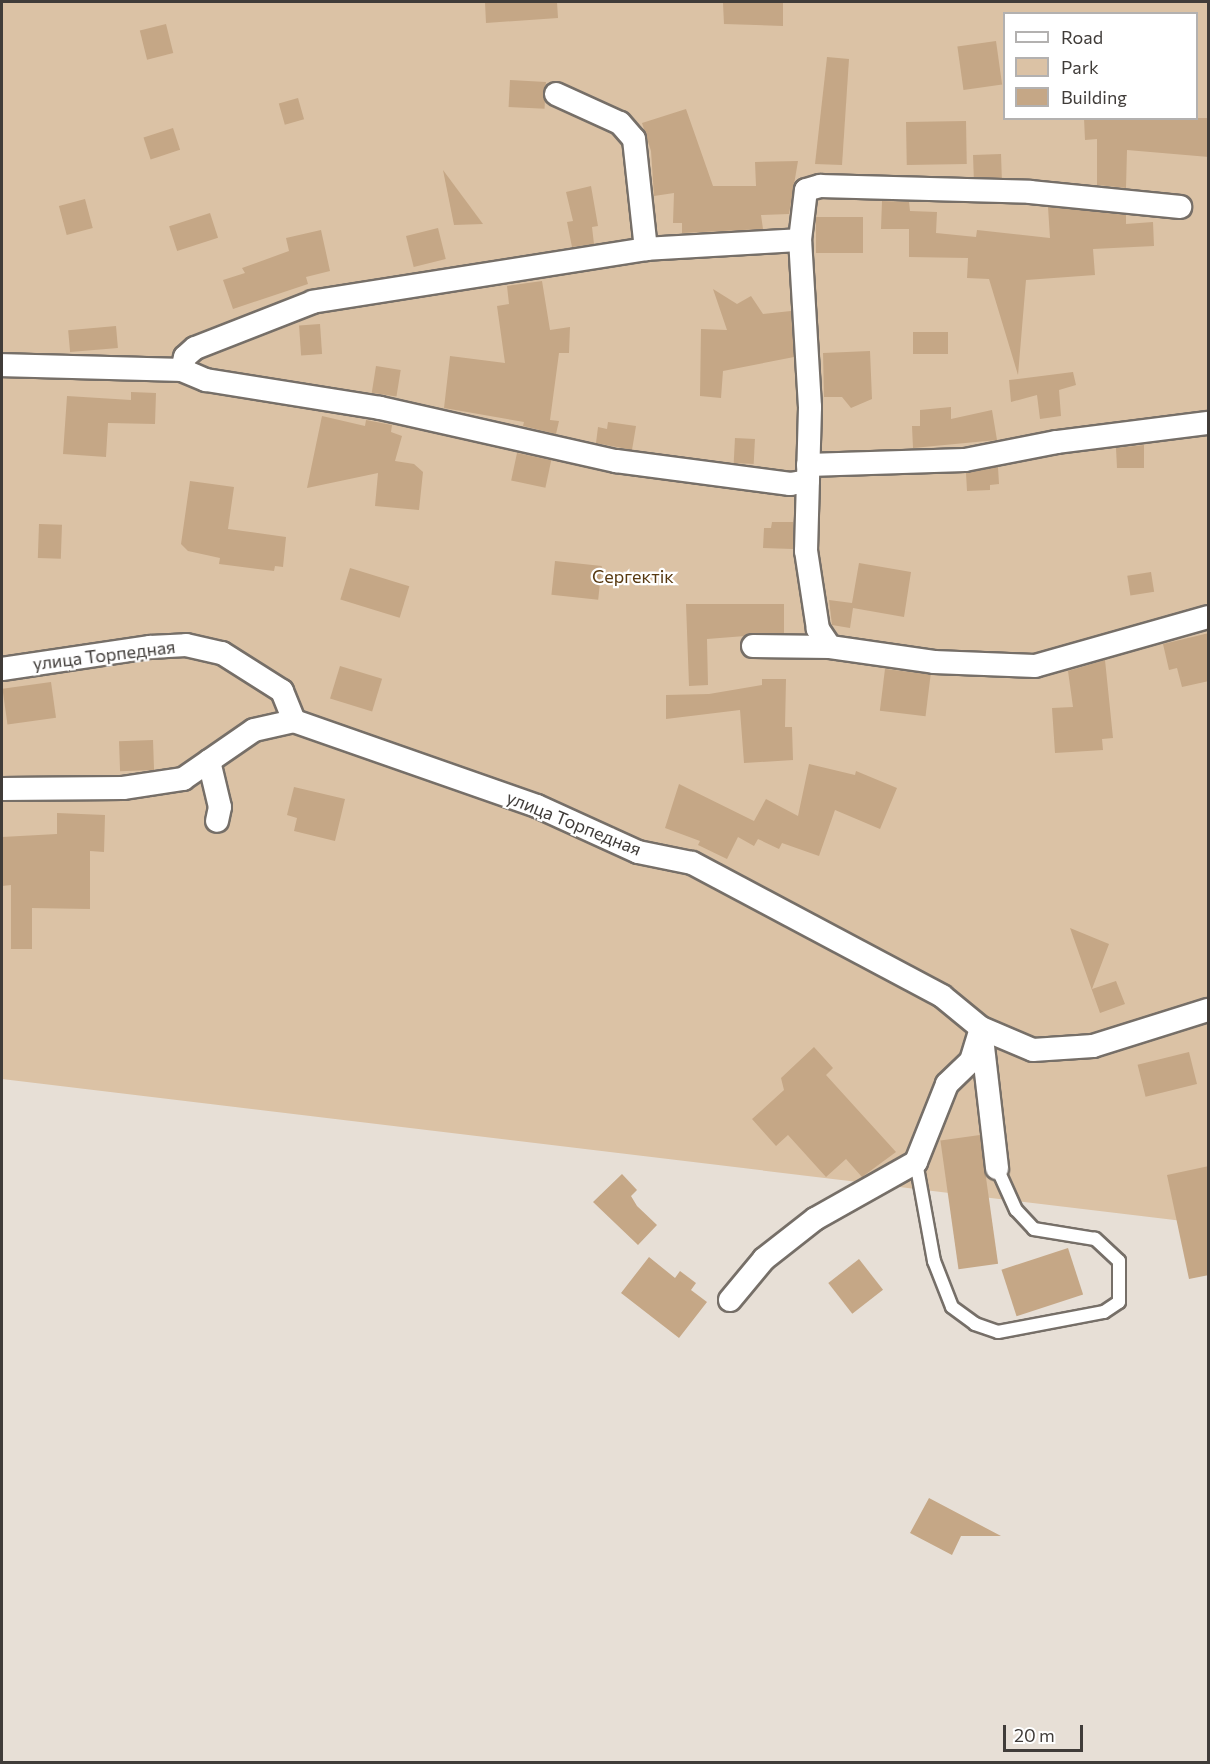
<!DOCTYPE html>
<html>
<head>
<meta charset="utf-8">
<style>
  body { margin:0 }
  #map { position:relative; width:1210px; height:1764px; overflow:hidden; background:#e7dfd6; font-family:Commissioner,sans-serif }
  div>[style] { position:absolute }
  .green>* { inset:0; background:#dbc2a5 }
  .building>* { inset:0; background:#c5a786; transform-origin:0 0 }
  .roads { filter:drop-shadow(2px 0 #766f68) drop-shadow(-2px 0 #766f68) drop-shadow(0 2px #766f68) drop-shadow(0 -2px #766f68) }
  .service>* { height:12px; margin:-6px; padding:0 6px; transform-origin:6px; border-radius:6px; background:#fff }
  .minor>* { height:22px; margin:-11px; padding:0 11px; transform-origin:11px; border-radius:11px; background:#fff }
  span { translate:-50% -50%; white-space:nowrap; text-align:center; line-height:1.15; -webkit-text-stroke:4.5px #fff; paint-order:stroke }
  .park-label { font-size:18px; color:#583910 }
  .street-label { font-size:18px; color:#403c39 }
  .frame { position:absolute; inset:0; border:3px solid #403c39; pointer-events:none }
  .legend { position:absolute; left:1003px; top:12px; width:195px; height:108px; box-sizing:border-box; background:#fff; border:2px solid #b3b1b0; margin:0; padding:8px 10px; list-style:none; font-size:18px; color:#403c39 }
  .legend li { display:flex; align-items:center; gap:12px; height:30px }
  .legend b { width:30px; border:2px solid #b3b1b0 }
  .scale { position:absolute; left:1003px; top:1725px; width:80px; height:27px; box-sizing:border-box; border:3px solid #403c39; border-top:0; padding-left:8px; font-size:18px; line-height:21px; white-space:nowrap; color:#403c39; -webkit-text-stroke:4px #fff; paint-order:stroke }
</style>
</head>
<body>
<div id="map">
  <div class="green">
    <i style="clip-path:polygon(evenodd,2px 2px,1208px 2px,1208px 1224px,2px 1079px,2px 2px,1004px 14px,1196px 14px,1196px 118px,1004px 118px,1004px 14px)"></i>
  </div>
  <div class="building">
    <i style="clip-path:polygon(485px 2px,557px 2px,558px 18px,486px 23px)"></i>
    <i style="clip-path:polygon(783px 2px,783px 26px,724px 24px,723px 3px)"></i>
    <i style="left:166px;top:24px;width:30px;height:27px;rotate:76deg"></i>
    <i style="left:996px;top:41px;width:44px;height:39px;rotate:82deg"></i>
    <i style="clip-path:polygon(827px 57px,849px 59px,842px 165px,815px 164px)"></i>
    <i style="left:510px;top:80px;width:36px;height:27px;rotate:3deg"></i>
    <i style="left:298px;top:98px;width:22px;height:20px;rotate:74deg"></i>
    <i style="clip-path:polygon(686px 109px,713px 186px,756px 186px,755px 162px,798px 161px,789px 214px,761px 215px,763px 229px,682px 233px,682px 223px,673px 223px,674px 193px,654px 196px,651px 151px,642px 123px)"></i>
    <i style="clip-path:polygon(1084px 118px,1209px 118px,1209px 157px,1127px 150px,1126px 188px,1097px 185px,1097px 139px,1085px 140px)"></i>
    <i style="left:966px;top:121px;width:43px;height:60px;rotate:89deg"></i>
    <i style="left:173px;top:128px;width:23px;height:31px;rotate:72deg"></i>
    <i style="left:1001px;top:154px;width:24px;height:28px;rotate:88deg"></i>
    <i style="clip-path:polygon(443px 170px,483px 224px,454px 225px)"></i>
    <i style="clip-path:polygon(591px 186px,598px 226px,592px 227px,594px 244px,572px 247px,567px 222px,573px 221px,566px 192px)"></i>
    <i style="left:85px;top:199px;width:30px;height:27px;rotate:75deg"></i>
    <i style="clip-path:polygon(882px 201px,909px 202px,910px 211px,937px 212px,936px 233px,976px 237px,977px 230px,1050px 238px,1048px 207px,1126px 215px,1126px 224px,1153px 222px,1154px 246px,1093px 249px,1095px 275px,1026px 280px,1018px 375px,989px 279px,967px 278px,968px 258px,909px 257px,909px 229px,881px 229px)"></i>
    <i style="left:210px;top:213px;width:26px;height:43px;rotate:72deg"></i>
    <i style="left:816px;top:217px;width:47px;height:36px"></i>
    <i style="left:438px;top:228px;width:32px;height:33px;rotate:76deg"></i>
    <i style="clip-path:polygon(321px 230px,330px 271px,306px 277px,308px 284px,233px 309px,223px 280px,245px 273px,242px 268px,289px 251px,286px 238px)"></i>
    <i style="clip-path:polygon(542px 281px,550px 330px,570px 327px,569px 353px,559px 353px,550px 420px,559px 421px,556px 434px,523px 426px,524px 422px,444px 408px,450px 356px,505px 363px,497px 306px,509px 304px,507px 286px)"></i>
    <i style="clip-path:polygon(713px 289px,737px 304px,751px 296px,763px 314px,791px 311px,794px 357px,723px 371px,721px 398px,700px 396px,701px 329px,727px 330px)"></i>
    <i style="left:320px;top:324px;width:30px;height:21px;rotate:86deg"></i>
    <i style="left:116px;top:326px;width:22px;height:48px;rotate:85deg"></i>
    <i style="left:948px;top:332px;width:22px;height:35px;rotate:90deg"></i>
    <i style="clip-path:polygon(870px 351px,872px 399px,851px 408px,842px 397px,824px 397px,823px 353px)"></i>
    <i style="left:376px;top:366px;width:25px;height:27px;rotate:9deg"></i>
    <i style="clip-path:polygon(1073px 372px,1076px 385px,1059px 390px,1061px 416px,1040px 419px,1037px 395px,1011px 402px,1009px 380px)"></i>
    <i style="clip-path:polygon(131px 392px,156px 393px,155px 424px,108px 423px,106px 457px,63px 454px,67px 396px,131px 400px)"></i>
    <i style="clip-path:polygon(951px 407px,951px 419px,992px 410px,997px 440px,913px 448px,912px 426px,920px 426px,920px 410px)"></i>
    <i style="clip-path:polygon(322px 416px,365px 426px,366px 420px,392px 425px,391px 432px,402px 436px,395px 461px,414px 464px,423px 472px,419px 510px,375px 506px,378px 473px,307px 488px)"></i>
    <i style="clip-path:polygon(608px 422px,636px 426px,632px 450px,596px 443px,598px 427px,607px 429px)"></i>
    <i style="left:735px;top:438px;width:20px;height:25px;rotate:3deg"></i>
    <i style="clip-path:polygon(1144px 445px,1144px 468px,1117px 468px,1116px 448px)"></i>
    <i style="left:517px;top:453px;width:35px;height:28px;rotate:12deg"></i>
    <i style="clip-path:polygon(998px 467px,999px 484px,990px 485px,990px 490px,967px 491px,966px 473px)"></i>
    <i style="clip-path:polygon(190px 481px,234px 487px,228px 529px,286px 537px,283px 567px,275px 566px,274px 571px,219px 564px,220px 558px,188px 551px,181px 544px)"></i>
    <i style="clip-path:polygon(772px 522px,793px 522px,793px 549px,763px 548px,764px 528px,771px 528px)"></i>
    <i style="left:39px;top:524px;width:23px;height:34px;rotate:2deg"></i>
    <i style="left:555px;top:561px;width:47px;height:34px;rotate:6deg"></i>
    <i style="clip-path:polygon(859px 563px,911px 572px,904px 617px,853px 608px,850px 628px,832px 625px,829px 600px,852px 603px)"></i>
    <i style="left:350px;top:568px;width:62px;height:33px;rotate:17deg"></i>
    <i style="left:1151px;top:572px;width:20px;height:24px;rotate:81deg"></i>
    <i style="clip-path:polygon(686px 604px,784px 604px,784px 633px,707px 639px,708px 685px,689px 686px)"></i>
    <i style="clip-path:polygon(1209px 633px,1209px 681px,1182px 687px,1177px 668px,1169px 670px,1163px 644px)"></i>
    <i style="clip-path:polygon(1105px 660px,1113px 738px,1102px 739px,1103px 750px,1055px 753px,1052px 708px,1073px 707px,1068px 671px)"></i>
    <i style="left:340px;top:666px;width:44px;height:34px;rotate:17deg"></i>
    <i style="left:885px;top:669px;width:46px;height:42px;rotate:7deg"></i>
    <i style="clip-path:polygon(762px 679px,786px 679px,785px 727px,792px 727px,793px 760px,744px 763px,740px 710px,666px 719px,666px 695px,709px 694px,762px 685px)"></i>
    <i style="left:51px;top:682px;width:36px;height:49px;rotate:82deg"></i>
    <i style="left:153px;top:740px;width:30px;height:34px;rotate:88deg"></i>
    <i style="clip-path:polygon(809px 764px,855px 775px,856px 771px,897px 788px,880px 829px,835px 810px,819px 856px,782px 843px,779px 849px,758px 839px,754px 846px,738px 837px,727px 859px,698px 845px,700px 841px,665px 828px,679px 784px,754px 821px,766px 799px,798px 816px)"></i>
    <i style="clip-path:polygon(294px 787px,345px 799px,335px 841px,294px 831px,297px 818px,287px 815px)"></i>
    <i style="clip-path:polygon(57px 813px,105px 815px,104px 852px,90px 851px,90px 909px,32px 908px,32px 949px,11px 949px,11px 885px,2px 886px,2px 837px,57px 834px)"></i>
    <i style="clip-path:polygon(1070px 928px,1109px 944px,1092px 989px,1116px 981px,1125px 1004px,1100px 1013px)"></i>
    <i style="clip-path:polygon(814px 1047px,833px 1068px,826px 1075px,896px 1152px,862px 1177px,846px 1159px,826px 1177px,788px 1135px,776px 1146px,752px 1119px,784px 1090px,781px 1078px)"></i>
    <i style="left:1189px;top:1052px;width:33px;height:53px;rotate:76deg"></i>
    <i style="left:980px;top:1135px;width:130px;height:40px;rotate:82deg"></i>
    <i style="clip-path:polygon(1209px 1166px,1209px 1275px,1189px 1279px,1167px 1175px)"></i>
    <i style="clip-path:polygon(622px 1174px,637px 1190px,631px 1196px,637px 1206px,657px 1225px,638px 1245px,593px 1202px)"></i>
    <i style="left:1068px;top:1248px;width:49px;height:70px;rotate:72deg"></i>
    <i style="clip-path:polygon(649px 1257px,675px 1278px,680px 1271px,696px 1283px,691px 1290px,707px 1302px,679px 1338px,621px 1293px)"></i>
    <i style="left:859px;top:1259px;width:39px;height:39px;rotate:52deg"></i>
    <i style="clip-path:polygon(929px 1498px,1001px 1536px,961px 1536px,952px 1555px,910px 1533px)"></i>
  </div>
  <div class="roads">
    <div class="service">
      <i style="left:916px;top:1162px;width:101px;rotate:79.7deg"></i>
      <i style="left:934px;top:1261px;width:49px;rotate:68.6deg"></i>
      <i style="left:952px;top:1307px;width:29px;rotate:36deg"></i>
      <i style="left:975px;top:1324px;width:24px;rotate:19deg"></i>
      <i style="left:998px;top:1332px;width:108px;rotate:-10.7deg"></i>
      <i style="left:1104px;top:1312px;width:18px;rotate:-34deg"></i>
      <i style="left:1119px;top:1302px;width:41px;rotate:-90deg"></i>
      <i style="left:1119px;top:1261px;width:33px;rotate:-137deg"></i>
      <i style="left:1095px;top:1239px;width:62px;rotate:-170.7deg"></i>
      <i style="left:1034px;top:1229px;width:26px;rotate:-133deg"></i>
      <i style="left:1016px;top:1210px;width:46px;rotate:-114.3deg"></i>
    </div>
    <div class="minor">
      <i style="left:556px;top:94px;width:70px;rotate:24.4deg"></i>
      <i style="left:620px;top:123px;width:21px;rotate:49deg"></i>
      <i style="left:634px;top:139px;width:111px;rotate:83.8deg"></i>
      <i style="left:800px;top:240px;width:154px;rotate:176.7deg"></i>
      <i style="left:646px;top:249px;width:337px;rotate:171deg"></i>
      <i style="left:313px;top:302px;width:127px;rotate:158.7deg"></i>
      <i style="left:195px;top:348px;width:13px;rotate:138deg"></i>
      <i style="left:185px;top:357px;width:13px;rotate:103deg"></i>
      <i style="left:182px;top:370px;width:26px;rotate:23deg"></i>
      <i style="left:206px;top:380px;width:176px;rotate:9.1deg"></i>
      <i style="left:380px;top:408px;width:242px;rotate:12.7deg"></i>
      <i style="left:616px;top:461px;width:176px;rotate:7.5deg"></i>
      <i style="left:790px;top:484px;width:18px;rotate:-9deg"></i>
      <i style="left:2px;top:365px;width:180px;rotate:1.6deg"></i>
      <i style="left:808px;top:465px;width:157px;rotate:-1.8deg"></i>
      <i style="left:965px;top:460px;width:94px;rotate:-11.1deg"></i>
      <i style="left:1057px;top:442px;width:152px;rotate:-7.2deg"></i>
      <i style="left:753px;top:646px;width:77px;rotate:0.7deg"></i>
      <i style="left:830px;top:647px;width:105px;rotate:8.2deg"></i>
      <i style="left:934px;top:662px;width:101px;rotate:2.3deg"></i>
      <i style="left:1035px;top:666px;width:180px;rotate:-15.8deg"></i>
      <i style="left:830px;top:647px;width:22px;rotate:-124deg"></i>
      <i style="left:818px;top:629px;width:79px;rotate:-98.7deg"></i>
      <i style="left:806px;top:551px;width:144px;rotate:-88.4deg"></i>
      <i style="left:810px;top:407px;width:167px;rotate:-93.4deg"></i>
      <i style="left:800px;top:240px;width:50px;rotate:-83.2deg"></i>
      <i style="left:806px;top:190px;width:15px;rotate:-16deg"></i>
      <i style="left:820px;top:186px;width:210px;rotate:1.6deg"></i>
      <i style="left:1030px;top:192px;width:151px;rotate:5.7deg"></i>
      <i style="left:2px;top:669px;width:150px;rotate:-8.5deg"></i>
      <i style="left:150px;top:647px;width:36px;rotate:-3deg"></i>
      <i style="left:186px;top:645px;width:37px;rotate:13deg"></i>
      <i style="left:222px;top:653px;width:71px;rotate:32.3deg"></i>
      <i style="left:282px;top:691px;width:32px;rotate:68deg"></i>
      <i style="left:294px;top:721px;width:257px;rotate:19.3deg"></i>
      <i style="left:537px;top:806px;width:111px;rotate:24.5deg"></i>
      <i style="left:638px;top:852px;width:55px;rotate:11.5deg"></i>
      <i style="left:692px;top:863px;width:283px;rotate:28deg"></i>
      <i style="left:942px;top:996px;width:50px;rotate:39.4deg"></i>
      <i style="left:981px;top:1028px;width:56px;rotate:22.9deg"></i>
      <i style="left:1033px;top:1050px;width:60px;rotate:-3.8deg"></i>
      <i style="left:1093px;top:1046px;width:121px;rotate:-17.4deg"></i>
      <i style="left:209px;top:761px;width:47px;rotate:76.6deg"></i>
      <i style="left:220px;top:807px;width:14px;rotate:102deg"></i>
      <i style="left:2px;top:789px;width:121px;rotate:-0.5deg"></i>
      <i style="left:123px;top:788px;width:61px;rotate:-8.5deg"></i>
      <i style="left:183px;top:779px;width:86px;rotate:-34.6deg"></i>
      <i style="left:254px;top:730px;width:41px;rotate:-12.7deg"></i>
      <i style="left:982px;top:1038px;width:131px;rotate:83.4deg"></i>
      <i style="left:730px;top:1300px;width:53px;rotate:-50.3deg"></i>
      <i style="left:764px;top:1259px;width:65px;rotate:-38.1deg"></i>
      <i style="left:815px;top:1219px;width:116px;rotate:-29.4deg"></i>
      <i style="left:916px;top:1162px;width:84px;rotate:-68.3deg"></i>
      <i style="left:947px;top:1084px;width:33px;rotate:-44deg"></i>
      <i style="left:971px;top:1061px;width:34px;rotate:-73deg"></i>
    </div>
  </div>
  <div class="park-label">
    <span style="left:633px;top:576px">Сергектік</span>
  </div>
  <div class="street-label">
    <span style="left:104px;top:655px;rotate:-7deg">улица Торпедная</span>
    <span style="left:574px;top:823px;rotate:22deg">улица Торпедная</span>
  </div>
  <div class="frame"></div>
  <ul class="legend">
  <li><b style="height:8px;background:#fff"></b>Road</li>
  <li><b style="height:16px;background:#dbc2a5"></b>Park</li>
  <li><b style="height:16px;background:#c5a786"></b>Building</li>
  </ul>
  <div class="scale">20 m</div>
</div>
</body>
</html>
